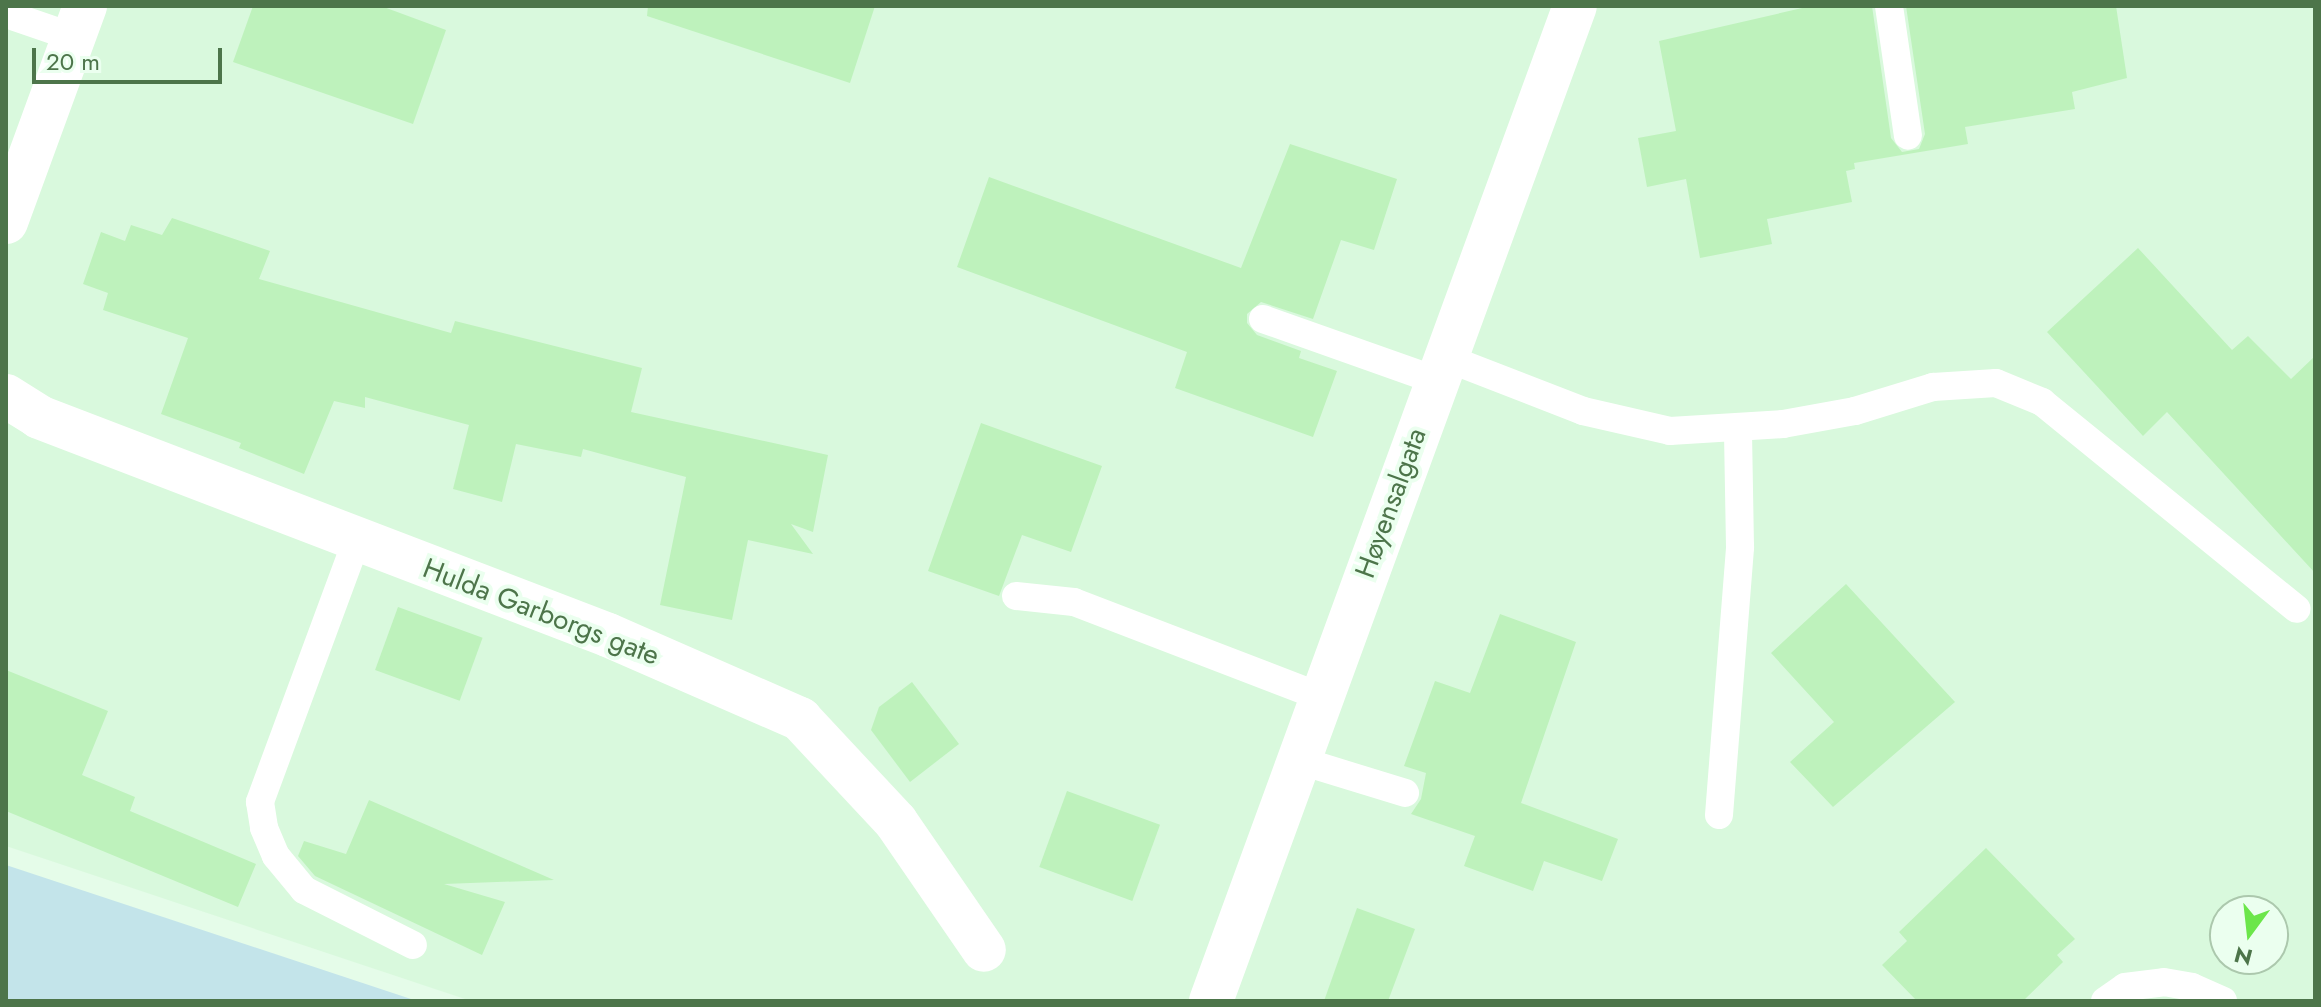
<!DOCTYPE html>
<html>
<head>
<meta charset="utf-8">
<style>
  body { margin:0 }
  #map { position:relative; width:2321px; height:1007px; overflow:hidden; background:#e5fce9; font-family:Jost,sans-serif }
  div>[style] { position:absolute }
  .residential>* { inset:0; background:#d9f9dd }
  .green>* { inset:0; background:#c3e4ea }
  .building>* { inset:0; background:#bef2bc; transform-origin:0 0 }
  .service>* { height:28px; margin:-14px; padding:0 14px; transform-origin:14px; border-radius:14px; background:#fff }
  .minor>* { height:44px; margin:-22px; padding:0 22px; transform-origin:22px; border-radius:22px; background:#fff }
  span { translate:-50% -50%; white-space:nowrap; text-align:center; line-height:1.15; -webkit-text-stroke:8px #ebffef; paint-order:stroke }
  .street-label { font-size:28px; color:#4d754a }
  .frame { position:absolute; inset:0; border:8px solid #4d754a; pointer-events:none }
  .north { position:absolute; left:2209px; top:895px; width:80px; height:80px; box-sizing:border-box; background:#ebffef; border:2px solid #acc8ad; border-radius:50%; rotate:195deg; font-size:22px; font-weight:700; line-height:32px; text-align:center; color:#4d754a }
  .north::after { content:''; display:block; margin:auto; width:28px; height:36px; background:#6be64a; clip-path:polygon(50% 0,100% 100%,50% 72%,0 100%) }
  .scale { position:absolute; left:32px; top:48px; width:190px; height:36px; box-sizing:border-box; border:4px solid #4d754a; border-top:0; padding-left:10px; font-size:24px; line-height:28px; white-space:nowrap; color:#4d754a; -webkit-text-stroke:6px #ebffef; paint-order:stroke }
</style>
</head>
<body>
<div id="map">
  <div class="residential">
    <i style="clip-path:polygon(evenodd,6px 6px,2315px 6px,2315px 1001px,471px 1001px,6px 846px,6px 6px,2225px 911px,2273px 911px,2273px 959px,2225px 959px,2225px 911px)"></i>
  </div>
  <div class="green">
    <i style="clip-path:polygon(6px 865px,417px 1001px,6px 1001px)"></i>
  </div>
  <div class="building">
    <i style="clip-path:polygon(253px 6px,381px 6px,446px 30px,413px 124px,233px 62px)"></i>
    <i style="clip-path:polygon(648px 6px,875px 6px,850px 83px,647px 16px)"></i>
    <i style="clip-path:polygon(1811px 6px,1872px 6px,1891px 138px,1902px 152px,1919px 149px,1925px 134px,1906px 6px,2116px 6px,2127px 78px,2072px 92px,2075px 109px,1965px 127px,1968px 144px,1854px 163px,1855px 169px,1846px 171px,1852px 202px,1767px 219px,1772px 244px,1700px 258px,1686px 179px,1647px 187px,1638px 138px,1676px 131px,1659px 41px)"></i>
    <i style="clip-path:polygon(1290px 144px,1397px 179px,1374px 250px,1341px 240px,1313px 319px,1261px 302px,1247px 314px,1247px 323px,1257px 335px,1301px 351px,1299px 358px,1337px 371px,1313px 437px,1175px 388px,1187px 352px,957px 267px,989px 177px,1241px 268px)"></i>
    <i style="clip-path:polygon(172px 218px,270px 251px,259px 279px,451px 333px,455px 321px,642px 368px,631px 412px,828px 455px,813px 532px,791px 524px,813px 554px,748px 540px,732px 620px,660px 605px,686px 477px,583px 449px,581px 457px,516px 444px,502px 502px,453px 489px,469px 425px,365px 397px,365px 408px,334px 401px,304px 474px,239px 448px,241px 443px,161px 414px,188px 338px,103px 310px,108px 293px,83px 284px,101px 232px,125px 241px,131px 225px,162px 235px)"></i>
    <i style="clip-path:polygon(2138px 248px,2232px 350px,2248px 336px,2291px 379px,2315px 356px,2315px 573px,2167px 412px,2143px 436px,2047px 332px)"></i>
    <i style="clip-path:polygon(981px 423px,1102px 466px,1071px 552px,1022px 535px,999px 596px,928px 571px)"></i>
    <i style="clip-path:polygon(1846px 584px,1955px 702px,1833px 807px,1790px 762px,1834px 722px,1771px 653px)"></i>
    <i style="left:398px;top:607px;width:90px;height:67px;rotate:20deg"></i>
    <i style="clip-path:polygon(1500px 614px,1576px 642px,1521px 803px,1618px 839px,1602px 881px,1544px 861px,1533px 891px,1464px 866px,1475px 836px,1411px 814px,1421px 799px,1426px 773px,1404px 766px,1435px 681px,1470px 693px)"></i>
    <i style="clip-path:polygon(6px 670px,108px 711px,82px 775px,135px 797px,130px 811px,256px 864px,238px 907px,6px 811px)"></i>
    <i style="clip-path:polygon(912px 682px,959px 744px,910px 782px,871px 730px,879px 707px)"></i>
    <i style="left:1067px;top:791px;width:99px;height:81px;rotate:20deg"></i>
    <i style="clip-path:polygon(369px 800px,554px 880px,444px 884px,505px 902px,482px 955px,315px 876px,298px 856px,304px 841px,346px 854px)"></i>
    <i style="clip-path:polygon(1986px 848px,2075px 939px,2057px 955px,2063px 962px,2023px 1001px,1917px 1001px,1882px 965px,1907px 941px,1899px 932px)"></i>
    <i style="clip-path:polygon(1357px 908px,1415px 929px,1388px 1001px,1324px 1001px)"></i>
  </div>
  <div class="service">
    <i style="left:1889px;top:6px;width:131px;rotate:81.7deg"></i>
    <i style="left:6px;top:14px;width:71px;rotate:18.9deg"></i>
    <i style="left:1263px;top:319px;width:182px;rotate:19.5deg"></i>
    <i style="left:1444px;top:357px;width:149px;rotate:21.2deg"></i>
    <i style="left:1583px;top:411px;width:89px;rotate:12.9deg"></i>
    <i style="left:1670px;top:431px;width:113px;rotate:-3.5deg"></i>
    <i style="left:1783px;top:424px;width:73px;rotate:-10.2deg"></i>
    <i style="left:1855px;top:411px;width:82px;rotate:-17.1deg"></i>
    <i style="left:1933px;top:387px;width:63px;rotate:-3.6deg"></i>
    <i style="left:1996px;top:383px;width:50px;rotate:22.4deg"></i>
    <i style="left:2042px;top:402px;width:328px;rotate:39.1deg"></i>
    <i style="left:356px;top:542px;width:277px;rotate:110.3deg"></i>
    <i style="left:260px;top:802px;width:26px;rotate:81deg"></i>
    <i style="left:264px;top:828px;width:30px;rotate:67deg"></i>
    <i style="left:276px;top:856px;width:44px;rotate:50.5deg"></i>
    <i style="left:304px;top:890px;width:122px;rotate:26.8deg"></i>
    <i style="left:1016px;top:596px;width:58px;rotate:5.9deg"></i>
    <i style="left:1074px;top:602px;width:265px;rotate:21deg"></i>
    <i style="left:1298px;top:760px;width:112px;rotate:17.1deg"></i>
    <i style="left:1719px;top:815px;width:269px;rotate:-85.5deg"></i>
    <i style="left:1740px;top:547px;width:119px;rotate:-91deg"></i>
    <i style="left:2105px;top:1001px;width:24px;rotate:-35deg"></i>
    <i style="left:2125px;top:987px;width:39px;rotate:-7deg"></i>
    <i style="left:2164px;top:982px;width:28px;rotate:10deg"></i>
    <i style="left:2192px;top:987px;width:34px;rotate:24deg"></i>
  </div>
  <div class="minor">
    <i style="left:6px;top:222px;width:230px;rotate:-69.9deg"></i>
    <i style="left:6px;top:396px;width:39px;rotate:32deg"></i>
    <i style="left:39px;top:417px;width:609px;rotate:20.96deg"></i>
    <i style="left:608px;top:635px;width:210px;rotate:23.6deg"></i>
    <i style="left:800px;top:719px;width:141px;rotate:47deg"></i>
    <i style="left:896px;top:822px;width:155px;rotate:55.5deg"></i>
    <i style="left:1211px;top:1001px;width:1059px;rotate:-69.91deg"></i>
  </div>
  <div class="street-label">
    <span style="left:1391px;top:503px;rotate:-70deg">Høyensalgata</span>
    <span style="left:541px;top:612px;rotate:21deg">Hulda Garborgs gate</span>
  </div>
  <div class="frame"></div>
  <div class="north">N</div>
  <div class="scale">20 m</div>
</div>
</body>
</html>
